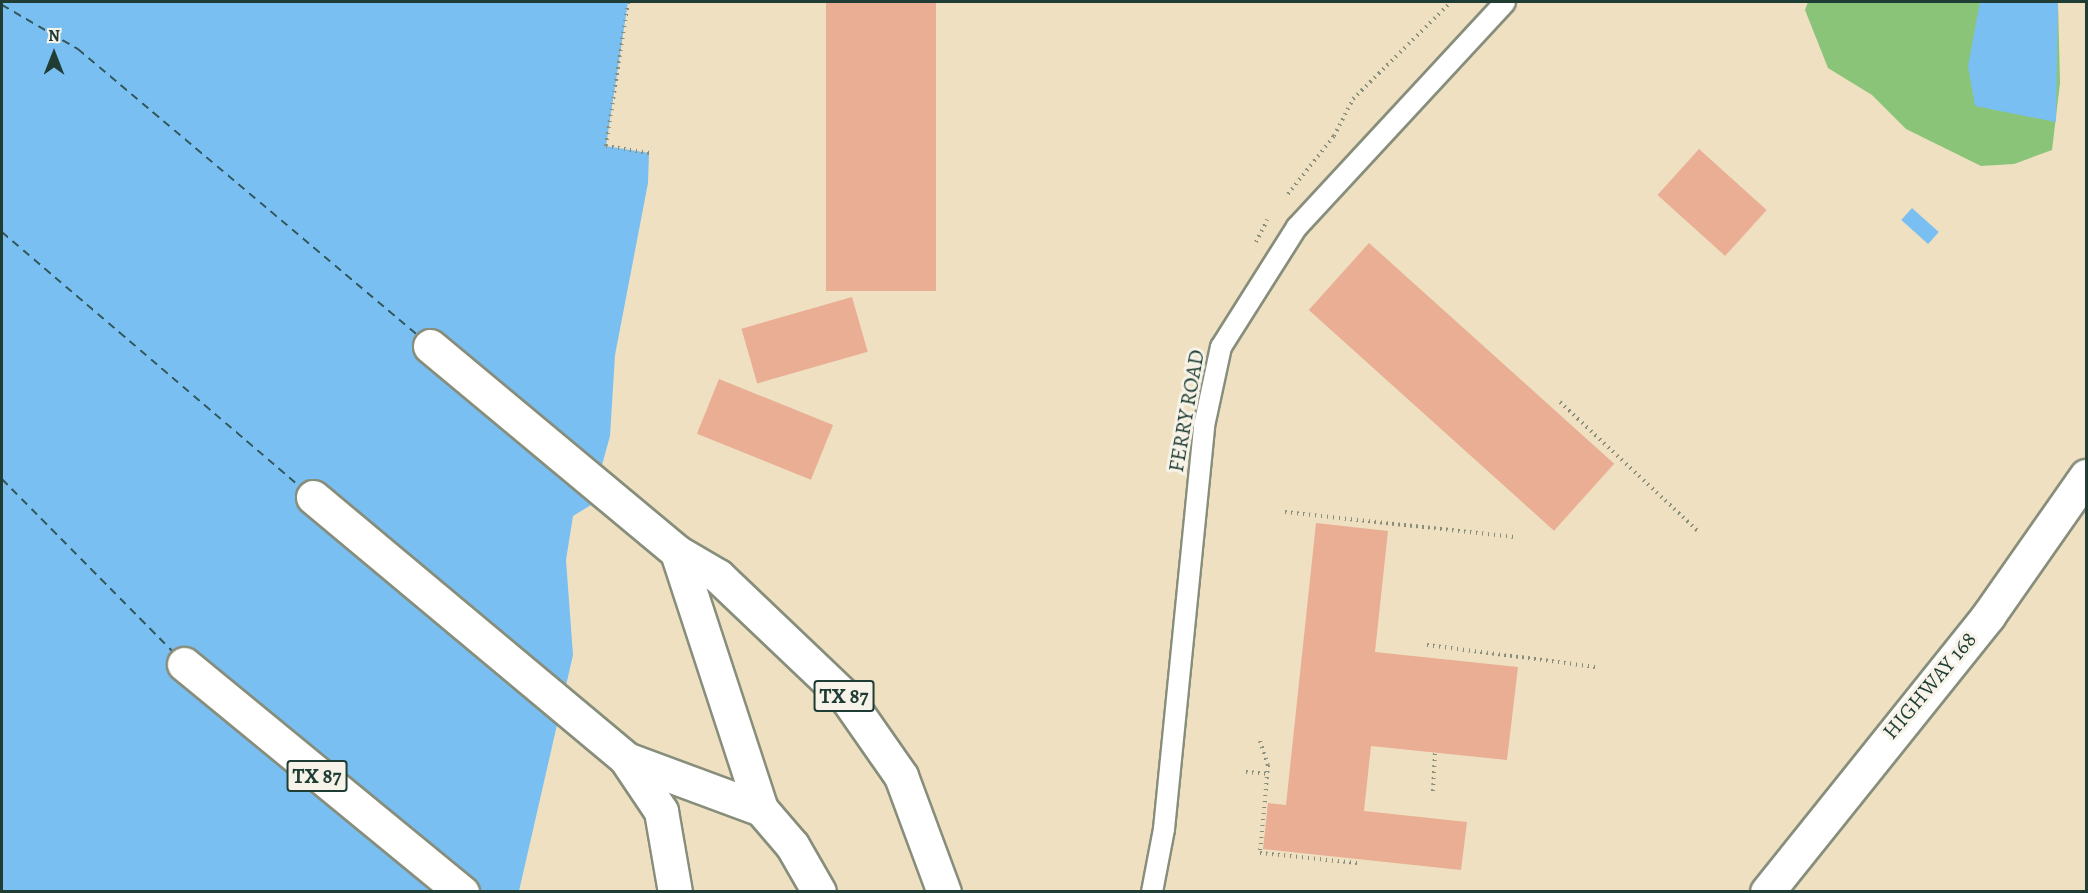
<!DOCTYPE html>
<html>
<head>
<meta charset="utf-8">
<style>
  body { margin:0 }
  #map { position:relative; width:2088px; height:893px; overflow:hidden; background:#efe0c2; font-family:Alegreya,serif }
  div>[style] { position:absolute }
  .green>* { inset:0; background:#8ac478 }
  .water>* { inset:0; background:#7abff1; transform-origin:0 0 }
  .ferry>* { height:1.5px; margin-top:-0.75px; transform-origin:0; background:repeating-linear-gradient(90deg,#31575a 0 8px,transparent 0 14px) }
  .building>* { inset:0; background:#e9ae93; transform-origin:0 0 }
  .path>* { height:4px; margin-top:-2px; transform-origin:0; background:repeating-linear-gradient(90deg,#878e7b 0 1.5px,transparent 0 6px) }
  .roads { filter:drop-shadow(2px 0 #878e7b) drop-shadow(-2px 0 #878e7b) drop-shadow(0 2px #878e7b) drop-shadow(0 -2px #878e7b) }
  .service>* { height:20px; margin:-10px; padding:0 10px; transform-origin:10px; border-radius:10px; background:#fff }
  .tertiary>* { height:33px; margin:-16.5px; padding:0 16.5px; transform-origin:16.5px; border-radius:16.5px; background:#fff }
  .primary>* { height:33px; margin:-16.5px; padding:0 16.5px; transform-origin:16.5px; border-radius:16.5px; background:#fff }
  span { translate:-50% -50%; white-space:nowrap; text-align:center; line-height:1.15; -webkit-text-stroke:6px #f7f3e8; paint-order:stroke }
  .shield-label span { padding:2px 4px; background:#f7f3e8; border:2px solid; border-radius:4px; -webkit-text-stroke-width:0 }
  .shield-label { font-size:21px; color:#1f3d34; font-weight:700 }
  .street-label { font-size:22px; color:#1f3d34 }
  .frame { position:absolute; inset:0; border:3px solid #1f3d34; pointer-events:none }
  .north { position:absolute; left:24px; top:24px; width:60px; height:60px; -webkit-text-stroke:4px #f7f3e8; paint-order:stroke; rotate:0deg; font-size:16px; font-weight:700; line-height:24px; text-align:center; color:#1f3d34 }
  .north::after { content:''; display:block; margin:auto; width:21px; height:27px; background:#1f3d34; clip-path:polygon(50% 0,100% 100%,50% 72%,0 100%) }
</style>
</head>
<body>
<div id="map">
  <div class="green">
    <i style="clip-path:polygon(1808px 2px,2058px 2px,2060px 83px,2052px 150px,2014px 164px,1981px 166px,1906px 129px,1872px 95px,1828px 68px,1805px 10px)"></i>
  </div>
  <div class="water">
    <i style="clip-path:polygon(2px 2px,628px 2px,606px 146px,649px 153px,648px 183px,615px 355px,610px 436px,591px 505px,573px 516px,566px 560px,573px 655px,519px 891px,2px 892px)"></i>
    <i style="clip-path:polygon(1980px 2px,2058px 2px,2056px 122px,1975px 106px,1968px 66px)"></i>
    <i style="left:1912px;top:208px;width:36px;height:16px;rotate:42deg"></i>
  </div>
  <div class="ferry">
    <i style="left:2px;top:5px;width:88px;rotate:30.1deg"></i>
    <i style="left:78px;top:49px;width:444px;rotate:40.1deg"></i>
    <i style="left:2px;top:232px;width:393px;rotate:40.5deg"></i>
    <i style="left:2px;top:479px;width:245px;rotate:45.3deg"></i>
  </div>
  <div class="building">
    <i style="left:826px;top:2px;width:110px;height:289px"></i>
    <i style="left:1699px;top:149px;width:91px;height:62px;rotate:42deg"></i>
    <i style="left:1369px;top:243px;width:330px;height:90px;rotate:42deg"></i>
    <i style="left:852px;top:297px;width:57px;height:115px;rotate:74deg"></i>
    <i style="left:719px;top:379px;width:123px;height:59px;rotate:22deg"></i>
    <i style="clip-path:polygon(1316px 523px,1388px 531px,1375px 652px,1518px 667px,1507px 760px,1371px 746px,1364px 811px,1467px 822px,1461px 870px,1263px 849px,1268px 803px,1286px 805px)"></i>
  </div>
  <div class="path">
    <i style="left:628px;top:2px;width:146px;rotate:98.7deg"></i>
    <i style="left:606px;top:146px;width:44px;rotate:9.2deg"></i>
    <i style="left:1288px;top:194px;width:74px;rotate:-51.6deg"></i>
    <i style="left:1334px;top:136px;width:42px;rotate:-62.8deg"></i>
    <i style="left:1353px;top:99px;width:138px;rotate:-44.7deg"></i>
    <i style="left:1256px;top:242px;width:25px;rotate:-63deg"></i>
    <i style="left:1560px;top:402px;width:190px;rotate:43.1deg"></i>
    <i style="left:1285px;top:512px;width:231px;rotate:6.2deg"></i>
    <i style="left:1427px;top:645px;width:170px;rotate:7.4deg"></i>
    <i style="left:1260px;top:741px;width:25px;rotate:72deg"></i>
    <i style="left:1268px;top:765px;width:88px;rotate:95.2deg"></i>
    <i style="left:1260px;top:853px;width:98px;rotate:5.9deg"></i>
    <i style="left:1246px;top:772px;width:21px;rotate:5deg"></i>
    <i style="left:1433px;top:791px;width:39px;rotate:-87deg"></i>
  </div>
  <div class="roads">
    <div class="service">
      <i style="left:1152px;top:892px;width:64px;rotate:-79.2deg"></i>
      <i style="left:1164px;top:829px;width:405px;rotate:-84.3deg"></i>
      <i style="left:1204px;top:426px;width:81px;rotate:-77.9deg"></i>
      <i style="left:1221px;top:347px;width:142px;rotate:-57.7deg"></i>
      <i style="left:1297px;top:227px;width:306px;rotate:-47.2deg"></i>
    </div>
    <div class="tertiary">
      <i style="left:1767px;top:892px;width:354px;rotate:-51.3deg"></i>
      <i style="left:1988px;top:616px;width:171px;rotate:-55deg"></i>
    </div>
    <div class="primary">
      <i style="left:430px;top:346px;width:322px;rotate:39.8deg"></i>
      <i style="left:677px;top:552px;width:48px;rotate:30.3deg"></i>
      <i style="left:718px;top:576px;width:180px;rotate:43.6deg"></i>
      <i style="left:848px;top:700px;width:93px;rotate:55.1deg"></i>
      <i style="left:901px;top:776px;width:124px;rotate:69.7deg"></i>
      <i style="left:313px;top:497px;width:408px;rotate:39.9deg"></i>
      <i style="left:626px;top:759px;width:144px;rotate:20.3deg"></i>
      <i style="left:677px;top:552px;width:270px;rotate:71.9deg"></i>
      <i style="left:761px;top:809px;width:48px;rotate:49.3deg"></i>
      <i style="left:792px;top:845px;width:54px;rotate:60.1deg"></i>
      <i style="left:184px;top:664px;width:360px;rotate:39.4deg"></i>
      <i style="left:626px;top:759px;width:63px;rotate:56.1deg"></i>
      <i style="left:661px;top:811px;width:82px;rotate:80.2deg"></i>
    </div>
  </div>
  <div class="shield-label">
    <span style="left:844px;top:696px">TX 87</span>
    <span style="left:317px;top:776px">TX 87</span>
  </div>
  <div class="street-label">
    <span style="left:1187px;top:411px;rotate:-80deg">FERRY ROAD</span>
    <span style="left:1930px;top:686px;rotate:-50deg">HIGHWAY 168</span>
  </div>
  <div class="frame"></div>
  <div class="north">N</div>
</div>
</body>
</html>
